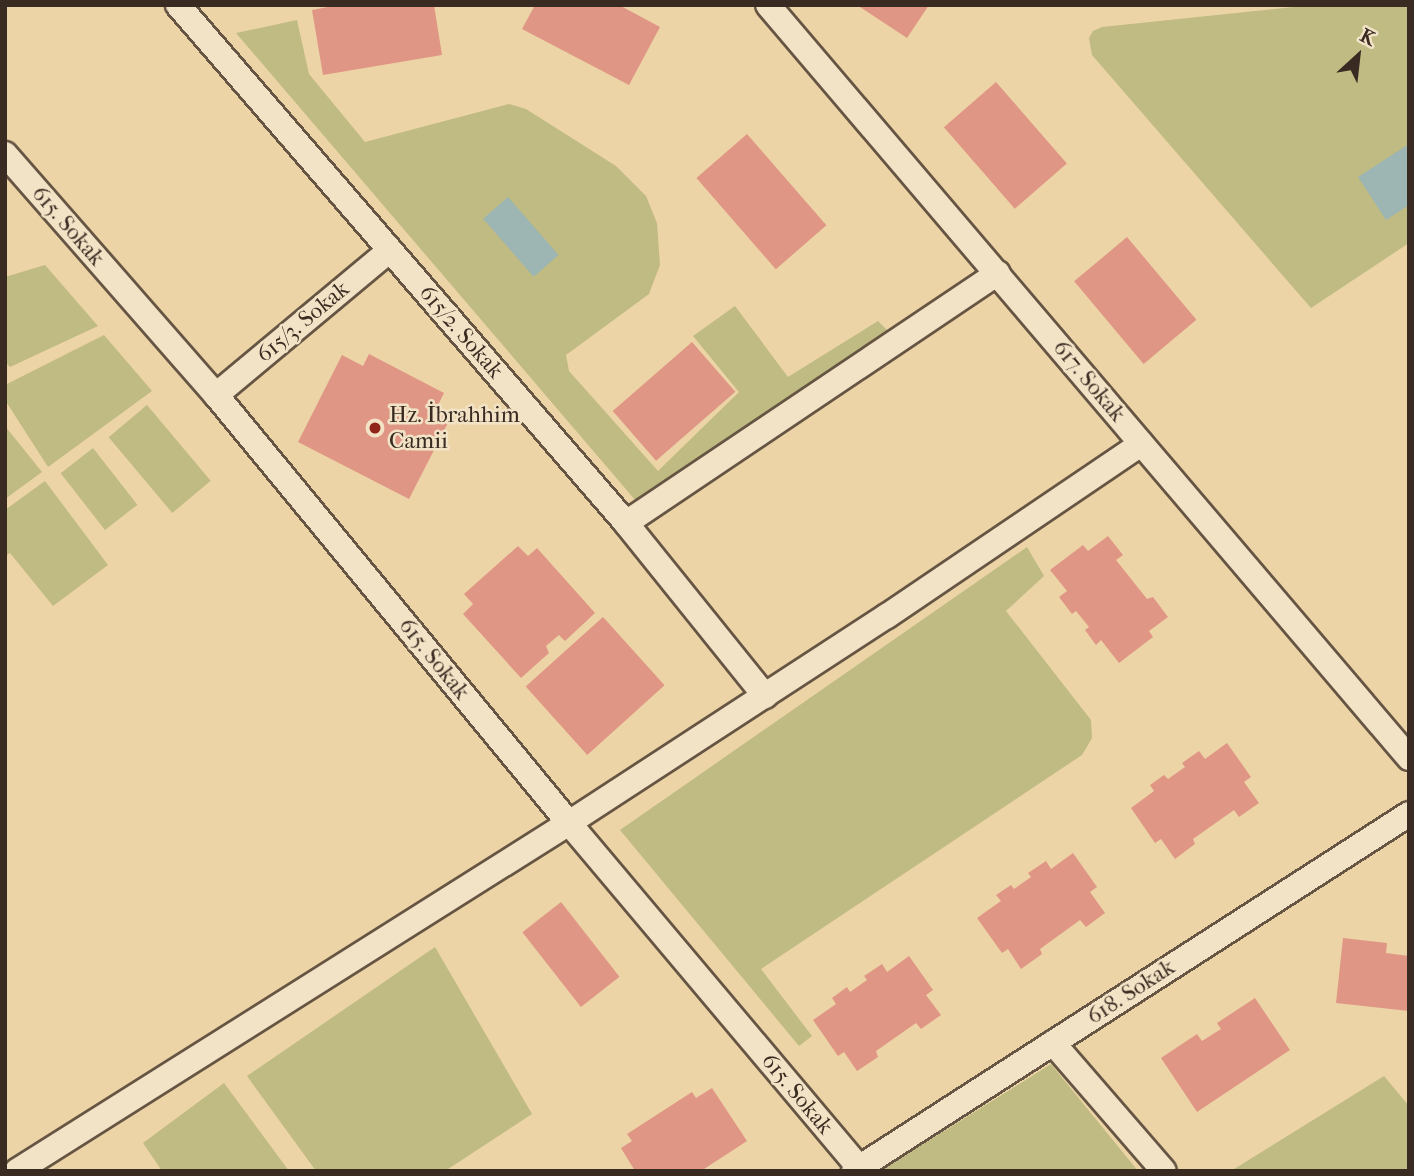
<!DOCTYPE html>
<html>
<head>
<meta charset="utf-8">
<style>
  body { margin:0 }
  #map { position:relative; width:1414px; height:1176px; overflow:hidden; background:#ecd4a7; font-family:"IM FELL French Canon",serif }
  div>[style] { position:absolute }
  .green>* { inset:0; background:#bfbb82; transform-origin:0 0 }
  .water>* { inset:0; background:#9db5b3; transform-origin:0 0 }
  .building>* { inset:0; background:#e09684; transform-origin:0 0 }
  .roads { filter:drop-shadow(2px 0 #665543) drop-shadow(-2px 0 #665543) drop-shadow(0 2px #665543) drop-shadow(0 -2px #665543) }
  .minor>* { height:24px; margin:-12px; padding:0 12px; transform-origin:12px; border-radius:12px; background:#f3e3c6 }
  .dots>* { width:19px; height:19px; translate:-50% -50%; box-sizing:border-box; border:4px solid #f3e3c6; border-radius:50% }
  span { translate:-50% -50%; white-space:nowrap; text-align:center; line-height:1.15; -webkit-text-stroke:5px #f3e3c6; paint-order:stroke }
  .street-label { font-size:23px; color:#392b22 }
  .poi-label { font-size:23px; color:#392b22 }
  .left { translate:0 -50%; text-align:left }
  .frame { position:absolute; inset:0; border:7px solid #392b22; pointer-events:none }
  .north { position:absolute; left:1323px; top:21px; width:70px; height:70px; -webkit-text-stroke:5px #f3e3c6; paint-order:stroke; rotate:27deg; font-size:19px; font-weight:700; line-height:28px; text-align:center; color:#392b22 }
  .north::after { content:''; display:block; margin:auto; width:24px; height:32px; background:#392b22; clip-path:polygon(50% 0,100% 100%,50% 72%,0 100%) }
</style>
</head>
<body>
<div id="map">
  <div class="green">
    <i style="clip-path:polygon(1313px 5px,1409px 5px,1409px 243px,1311px 308px,1092px 55px,1089px 38px,1093px 31px,1102px 27px)"></i>
    <i style="clip-path:polygon(297px 20px,309px 74px,365px 142px,509px 104px,526px 109px,616px 166px,646px 196px,657px 223px,660px 265px,649px 294px,566px 355px,569px 371px,658px 471px,739px 392px,693px 336px,735px 306px,788px 377px,878px 321px,890px 333px,636px 501px,236px 33px)"></i>
    <i style="clip-path:polygon(45px 265px,98px 326px,10px 367px,5px 362px,5px 277px)"></i>
    <i style="clip-path:polygon(104px 335px,152px 391px,48px 467px,5px 400px,5px 385px)"></i>
    <i style="left:147px;top:405px;width:99px;height:50px;rotate:50deg"></i>
    <i style="clip-path:polygon(5px 426px,42px 472px,5px 499px)"></i>
    <i style="left:93px;top:448px;width:72px;height:41px;rotate:52deg"></i>
    <i style="clip-path:polygon(45px 481px,108px 565px,53px 606px,10px 553px,5px 556px,5px 510px)"></i>
    <i style="clip-path:polygon(1027px 547px,1044px 576px,1006px 611px,1091px 720px,1092px 738px,1082px 755px,761px 969px,812px 1036px,799px 1046px,620px 830px)"></i>
    <i style="clip-path:polygon(435px 947px,532px 1114px,445px 1171px,316px 1171px,247px 1076px)"></i>
    <i style="clip-path:polygon(1051px 1064px,1138px 1171px,880px 1171px)"></i>
    <i style="clip-path:polygon(1384px 1076px,1409px 1106px,1409px 1171px,1231px 1171px)"></i>
    <i style="clip-path:polygon(224px 1083px,289px 1171px,162px 1171px,143px 1143px)"></i>
  </div>
  <div class="water">
    <i style="clip-path:polygon(1409px 144px,1409px 205px,1386px 220px,1358px 177px)"></i>
    <i style="left:508px;top:197px;width:77px;height:33px;rotate:49deg"></i>
  </div>
  <div class="building">
    <i style="clip-path:polygon(338px 5px,434px 5px,442px 55px,323px 75px,312px 10px)"></i>
    <i style="clip-path:polygon(535px 5px,619px 5px,660px 27px,629px 85px,522px 29px)"></i>
    <i style="clip-path:polygon(857px 5px,929px 5px,907px 38px)"></i>
    <i style="left:996px;top:82px;width:108px;height:69px;rotate:49deg"></i>
    <i style="left:747px;top:134px;width:121px;height:67px;rotate:49deg"></i>
    <i style="left:1127px;top:237px;width:108px;height:69px;rotate:50deg"></i>
    <i style="left:692px;top:342px;width:66px;height:105px;rotate:49deg"></i>
    <i style="clip-path:polygon(369px 354px,444px 393px,437px 407px,452px 415px,409px 499px,298px 442px,342px 355px,363px 366px)"></i>
    <i style="clip-path:polygon(1108px 536px,1123px 555px,1116px 560px,1147px 599px,1153px 597px,1168px 617px,1149px 631px,1153px 637px,1119px 663px,1101px 640px,1096px 645px,1085px 630px,1089px 627px,1076px 611px,1072px 614px,1059px 597px,1067px 591px,1050px 570px,1083px 545px,1088px 551px)"></i>
    <i style="clip-path:polygon(518px 546px,528px 556px,537px 548px,595px 613px,565px 641px,559px 635px,546px 646px,549px 653px,521px 678px,463px 614px,473px 604px,464px 594px)"></i>
    <i style="left:603px;top:617px;width:92px;height:104px;rotate:48deg"></i>
    <i style="clip-path:polygon(1227px 743px,1251px 777px,1244px 782px,1259px 803px,1239px 817px,1234px 810px,1193px 839px,1195px 844px,1175px 859px,1161px 839px,1155px 843px,1131px 808px,1154px 791px,1150px 785px,1164px 775px,1168px 779px,1185px 767px,1182px 763px,1199px 751px,1205px 759px)"></i>
    <i style="clip-path:polygon(1073px 853px,1097px 887px,1090px 892px,1105px 913px,1086px 927px,1080px 920px,1040px 949px,1042px 954px,1021px 969px,1008px 949px,1002px 953px,977px 918px,1001px 901px,996px 895px,1011px 885px,1014px 889px,1031px 877px,1028px 873px,1046px 861px,1051px 869px)"></i>
    <i style="left:561px;top:902px;width:95px;height:49px;rotate:52deg"></i>
    <i style="clip-path:polygon(1343px 938px,1387px 943px,1386px 953px,1409px 956px,1409px 1011px,1336px 1003px)"></i>
    <i style="clip-path:polygon(909px 956px,933px 990px,926px 995px,941px 1015px,921px 1029px,916px 1023px,876px 1051px,878px 1057px,857px 1071px,844px 1052px,838px 1056px,813px 1020px,836px 1004px,832px 998px,847px 987px,850px 992px,867px 980px,864px 976px,882px 964px,887px 972px)"></i>
    <i style="clip-path:polygon(1255px 998px,1290px 1050px,1197px 1112px,1161px 1058px,1197px 1034px,1202px 1041px,1221px 1029px,1217px 1023px)"></i>
    <i style="clip-path:polygon(712px 1088px,747px 1141px,701px 1171px,635px 1171px,621px 1148px,632px 1141px,627px 1134px,692px 1092px,696px 1098px)"></i>
  </div>
  <div class="roads">
    <div class="minor">
      <i style="left:178px;top:5px;width:685px;rotate:49.14deg"></i>
      <i style="left:626px;top:523px;width:222px;rotate:51.2deg"></i>
      <i style="left:768px;top:5px;width:989px;rotate:49.59deg"></i>
      <i style="left:5px;top:154px;width:320px;rotate:48.8deg"></i>
      <i style="left:216px;top:395px;width:555px;rotate:50.49deg"></i>
      <i style="left:569px;top:823px;width:450px;rotate:49.9deg"></i>
      <i style="left:216px;top:395px;width:226px;rotate:-39.8deg"></i>
      <i style="left:626px;top:523px;width:448px;rotate:-33.9deg"></i>
      <i style="left:1053px;top:1043px;width:169px;rotate:49.1deg"></i>
      <i style="left:17px;top:1171px;width:653px;rotate:-32.23deg"></i>
      <i style="left:569px;top:823px;width:379px;rotate:-33.1deg"></i>
      <i style="left:887px;top:616px;width:307px;rotate:-34.1deg"></i>
      <i style="left:854px;top:1171px;width:660px;rotate:-32.75deg"></i>
    </div>
  </div>
  <div class="dots">
    <i style="left:375px;top:428px;background:#8f2418"></i>
  </div>
  <div class="street-label">
    <span style="left:68px;top:226px;rotate:49deg">615. Sokak</span>
    <span style="left:303px;top:322px;rotate:-40deg">615/3. Sokak</span>
    <span style="left:461px;top:332px;rotate:49deg">615/2. Sokak</span>
    <span style="left:1089px;top:381px;rotate:50deg">617. Sokak</span>
    <span style="left:434px;top:659px;rotate:51deg">615. Sokak</span>
    <span style="left:1131px;top:992px;rotate:-33deg">618. Sokak</span>
    <span style="left:797px;top:1094px;rotate:50deg">615. Sokak</span>
  </div>
  <div class="poi-label">
    <span class="left" style="left:389px;top:428px">Hz. İbrahhim<br>Camii</span>
  </div>
  <div class="frame"></div>
  <div class="north">K</div>
</div>
</body>
</html>
